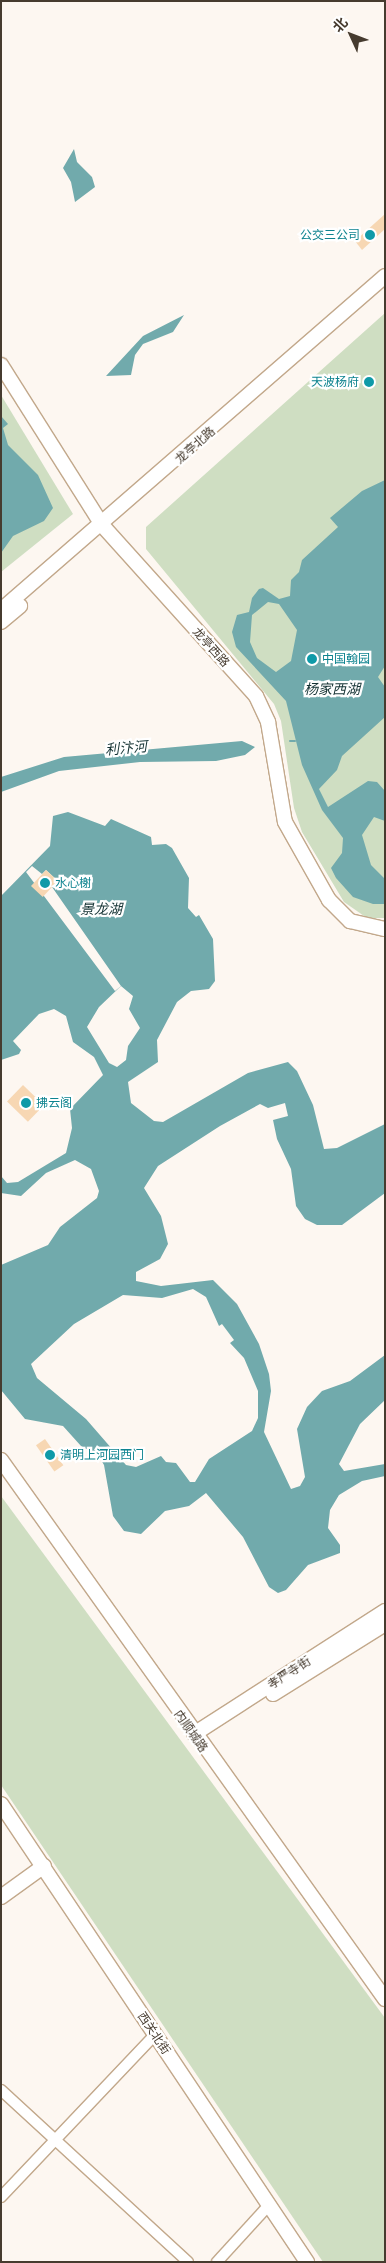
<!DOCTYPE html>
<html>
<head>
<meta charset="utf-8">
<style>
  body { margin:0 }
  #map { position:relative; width:386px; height:2263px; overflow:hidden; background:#fdf7f1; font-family:Quicksand,"Noto Sans SC",sans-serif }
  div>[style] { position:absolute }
  .green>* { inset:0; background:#cfdec2 }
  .water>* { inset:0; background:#71aaac }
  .pier>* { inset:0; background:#fdf7f1 }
  .stream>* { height:2.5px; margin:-1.25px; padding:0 1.25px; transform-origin:1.25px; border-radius:1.25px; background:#71aaac }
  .building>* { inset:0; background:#f7d7b3; transform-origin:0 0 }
  .roads { filter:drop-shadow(1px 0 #c2a88b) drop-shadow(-1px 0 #c2a88b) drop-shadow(0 1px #c2a88b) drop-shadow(0 -1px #c2a88b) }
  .street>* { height:10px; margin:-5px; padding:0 5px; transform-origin:5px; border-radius:5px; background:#fff }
  .secondary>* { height:14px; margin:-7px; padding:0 7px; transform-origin:7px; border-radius:7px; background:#fff }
  .dots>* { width:14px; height:14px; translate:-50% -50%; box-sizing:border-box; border:2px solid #fff; border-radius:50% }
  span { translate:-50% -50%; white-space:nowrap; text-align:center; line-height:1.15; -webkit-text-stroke:4.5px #fff; paint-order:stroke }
  .culture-label { font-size:12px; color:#0d838f }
  .right { translate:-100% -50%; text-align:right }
  .left { translate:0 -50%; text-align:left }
  .street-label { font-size:12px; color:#463b2f }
  .water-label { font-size:14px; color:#153334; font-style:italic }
  .frame { position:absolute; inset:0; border:2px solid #463b2f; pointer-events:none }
  .north { position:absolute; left:326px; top:10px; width:50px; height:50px; -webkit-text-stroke:4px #fff; paint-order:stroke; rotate:313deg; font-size:14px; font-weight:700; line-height:20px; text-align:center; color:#463b2f }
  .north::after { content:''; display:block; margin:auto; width:18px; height:22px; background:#463b2f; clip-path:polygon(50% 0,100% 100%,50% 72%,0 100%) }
</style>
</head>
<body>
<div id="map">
  <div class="green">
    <i style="clip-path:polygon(385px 313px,385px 918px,367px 918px,344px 902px,302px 832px,294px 808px,281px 721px,274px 704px,146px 549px,146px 527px)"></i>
    <i style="clip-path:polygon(1px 395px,73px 514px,1px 572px)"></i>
    <i style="clip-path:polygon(1px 1496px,385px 2018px,385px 2262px,323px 2262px,1px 1785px)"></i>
  </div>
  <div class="water">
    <i style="clip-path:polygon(74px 149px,77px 162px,92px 177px,95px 187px,75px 202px,71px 182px,63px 168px)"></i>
    <i style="clip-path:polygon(184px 315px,173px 332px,143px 344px,135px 355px,131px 375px,106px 376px,143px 336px)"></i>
    <i style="clip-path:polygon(1px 416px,8px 424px,3px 428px,8px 445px,38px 475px,53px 508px,44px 521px,13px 536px,1px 553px)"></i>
    <i style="clip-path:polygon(evenodd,385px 480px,385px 666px,378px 677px,385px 687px,385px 717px,342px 756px,337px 770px,319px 789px,328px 807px,368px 781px,377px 782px,385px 791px,385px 821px,374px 817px,362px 835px,371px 865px,385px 879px,385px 904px,373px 904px,353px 897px,336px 878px,331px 868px,342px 853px,343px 838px,322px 810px,302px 765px,286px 701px,236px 647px,232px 632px,237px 615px,249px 612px,252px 598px,259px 589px,263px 588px,279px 599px,290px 596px,291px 580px,299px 572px,302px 560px,338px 527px,330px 518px,362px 491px,385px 480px,268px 602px,279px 604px,297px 630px,291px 661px,276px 672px,257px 658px,250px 642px,252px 615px,268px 602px)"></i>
    <i style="clip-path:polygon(242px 741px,255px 747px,245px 755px,216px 761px,140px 762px,59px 771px,1px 792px,1px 777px,64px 757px)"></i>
    <i style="clip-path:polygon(evenodd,68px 812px,105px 826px,111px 819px,151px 837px,152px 845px,166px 844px,172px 848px,189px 878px,188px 908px,196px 917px,199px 915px,213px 939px,215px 981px,209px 989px,191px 991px,177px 1002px,157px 1040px,158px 1062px,128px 1082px,131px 1103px,154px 1121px,163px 1122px,248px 1073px,288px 1062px,297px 1071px,313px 1105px,324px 1149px,337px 1148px,385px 1124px,385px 1193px,342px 1225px,317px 1225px,305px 1219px,296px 1206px,291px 1169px,277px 1139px,273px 1120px,288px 1116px,285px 1103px,268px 1108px,260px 1104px,220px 1126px,158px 1166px,144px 1188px,161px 1216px,168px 1244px,160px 1259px,136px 1272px,136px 1281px,161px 1286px,213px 1280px,237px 1304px,259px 1344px,269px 1374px,271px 1391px,264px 1432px,291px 1489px,300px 1486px,305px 1477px,297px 1429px,307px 1407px,322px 1391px,350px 1381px,385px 1355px,385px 1400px,360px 1424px,339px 1464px,344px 1471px,385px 1464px,385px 1476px,362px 1481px,339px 1495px,330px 1510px,328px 1528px,340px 1545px,340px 1553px,308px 1565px,286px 1590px,278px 1593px,269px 1587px,243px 1537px,206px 1493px,189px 1506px,165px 1511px,141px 1534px,124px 1531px,113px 1516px,104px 1465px,98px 1455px,81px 1446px,63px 1426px,25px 1419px,1px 1390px,1px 1265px,48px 1245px,60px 1227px,97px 1198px,99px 1191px,91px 1169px,75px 1160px,46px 1173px,21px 1196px,1px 1193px,1px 1176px,7px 1183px,18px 1182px,66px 1153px,72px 1128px,70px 1109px,103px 1075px,94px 1057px,73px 1042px,66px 1016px,54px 1009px,39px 1014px,13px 1041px,21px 1050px,19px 1054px,1px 1060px,1px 896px,50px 846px,53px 816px,68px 812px,121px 986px,133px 996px,129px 1009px,140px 1028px,128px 1046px,126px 1060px,117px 1067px,109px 1063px,87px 1027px,99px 1007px,121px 986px,68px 812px,193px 1289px,206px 1297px,219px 1326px,222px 1324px,234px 1340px,230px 1343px,244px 1358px,258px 1391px,258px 1418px,252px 1431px,209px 1459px,195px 1482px,190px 1482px,176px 1463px,166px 1462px,161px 1456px,136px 1467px,126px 1465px,86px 1419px,37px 1378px,31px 1364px,74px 1324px,123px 1295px,162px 1298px,193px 1289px)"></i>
  </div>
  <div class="pier">
    <i style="clip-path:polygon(32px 866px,42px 874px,46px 870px,58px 881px,52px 887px,121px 986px,115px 991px,26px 872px)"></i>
  </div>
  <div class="stream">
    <i style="left:290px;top:741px;width:5px"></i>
  </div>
  <div class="building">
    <i style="clip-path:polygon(385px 214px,385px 229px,362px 250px,355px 241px)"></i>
    <i style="left:46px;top:870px;width:16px;height:22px;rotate:43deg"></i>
    <i style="left:23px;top:1085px;width:29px;height:23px;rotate:44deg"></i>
    <i style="left:45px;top:1439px;width:32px;height:11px;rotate:55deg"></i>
  </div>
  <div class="roads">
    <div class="street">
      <i style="left:1px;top:2090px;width:254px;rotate:42.6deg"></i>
      <i style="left:1px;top:2197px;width:224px;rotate:-46.5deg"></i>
      <i style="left:217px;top:2262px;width:77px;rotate:-47.6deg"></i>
    </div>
    <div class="secondary">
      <i style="left:1px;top:365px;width:189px;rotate:57.7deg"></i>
      <i style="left:102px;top:525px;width:230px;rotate:48deg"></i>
      <i style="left:256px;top:696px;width:29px;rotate:65deg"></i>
      <i style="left:268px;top:722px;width:101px;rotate:80.4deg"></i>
      <i style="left:285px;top:822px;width:90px;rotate:60.6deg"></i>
      <i style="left:329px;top:900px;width:30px;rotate:45deg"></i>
      <i style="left:350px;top:921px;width:36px;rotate:13deg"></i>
      <i style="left:1px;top:610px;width:509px;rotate:-41.02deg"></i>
      <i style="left:1px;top:622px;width:25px;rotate:-40deg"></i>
      <i style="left:1px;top:1460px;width:662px;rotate:54.53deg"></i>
      <i style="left:273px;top:1694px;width:132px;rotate:-32deg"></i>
      <i style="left:194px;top:1734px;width:227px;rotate:-32.8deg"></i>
      <i style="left:1px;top:1804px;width:551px;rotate:56.25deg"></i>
      <i style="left:1px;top:1897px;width:53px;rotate:-35.8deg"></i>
    </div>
  </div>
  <div class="dots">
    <i style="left:370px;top:235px;background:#0f9aa8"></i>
    <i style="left:369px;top:382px;background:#0f9aa8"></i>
    <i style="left:312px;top:659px;background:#0f9aa8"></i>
    <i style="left:45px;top:883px;background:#0f9aa8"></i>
    <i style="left:26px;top:1103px;background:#0f9aa8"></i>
    <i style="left:50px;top:1455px;background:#0f9aa8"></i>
  </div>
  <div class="culture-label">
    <span class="right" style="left:360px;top:235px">公交三公司</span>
    <span class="right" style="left:359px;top:382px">天波杨府</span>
    <span class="left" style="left:322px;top:659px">中国翰园</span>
    <span class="left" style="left:55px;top:883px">水心榭</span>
    <span class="left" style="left:36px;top:1103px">拂云阁</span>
    <span class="left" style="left:60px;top:1455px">清明上河园西门</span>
  </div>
  <div class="street-label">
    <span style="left:195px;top:445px;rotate:-41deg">龙亭北路</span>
    <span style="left:211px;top:647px;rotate:48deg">龙亭西路</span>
    <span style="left:289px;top:1673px;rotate:-33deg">孝严寺街</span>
    <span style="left:191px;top:1731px;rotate:55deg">内顺城路</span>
    <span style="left:154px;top:2033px;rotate:56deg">西关北街</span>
  </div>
  <div class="water-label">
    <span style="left:332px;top:689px">杨家西湖</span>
    <span style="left:126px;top:748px;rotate:-5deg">利汴河</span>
    <span style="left:101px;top:909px">景龙湖</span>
  </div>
  <div class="frame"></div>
  <div class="north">北</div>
</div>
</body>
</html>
